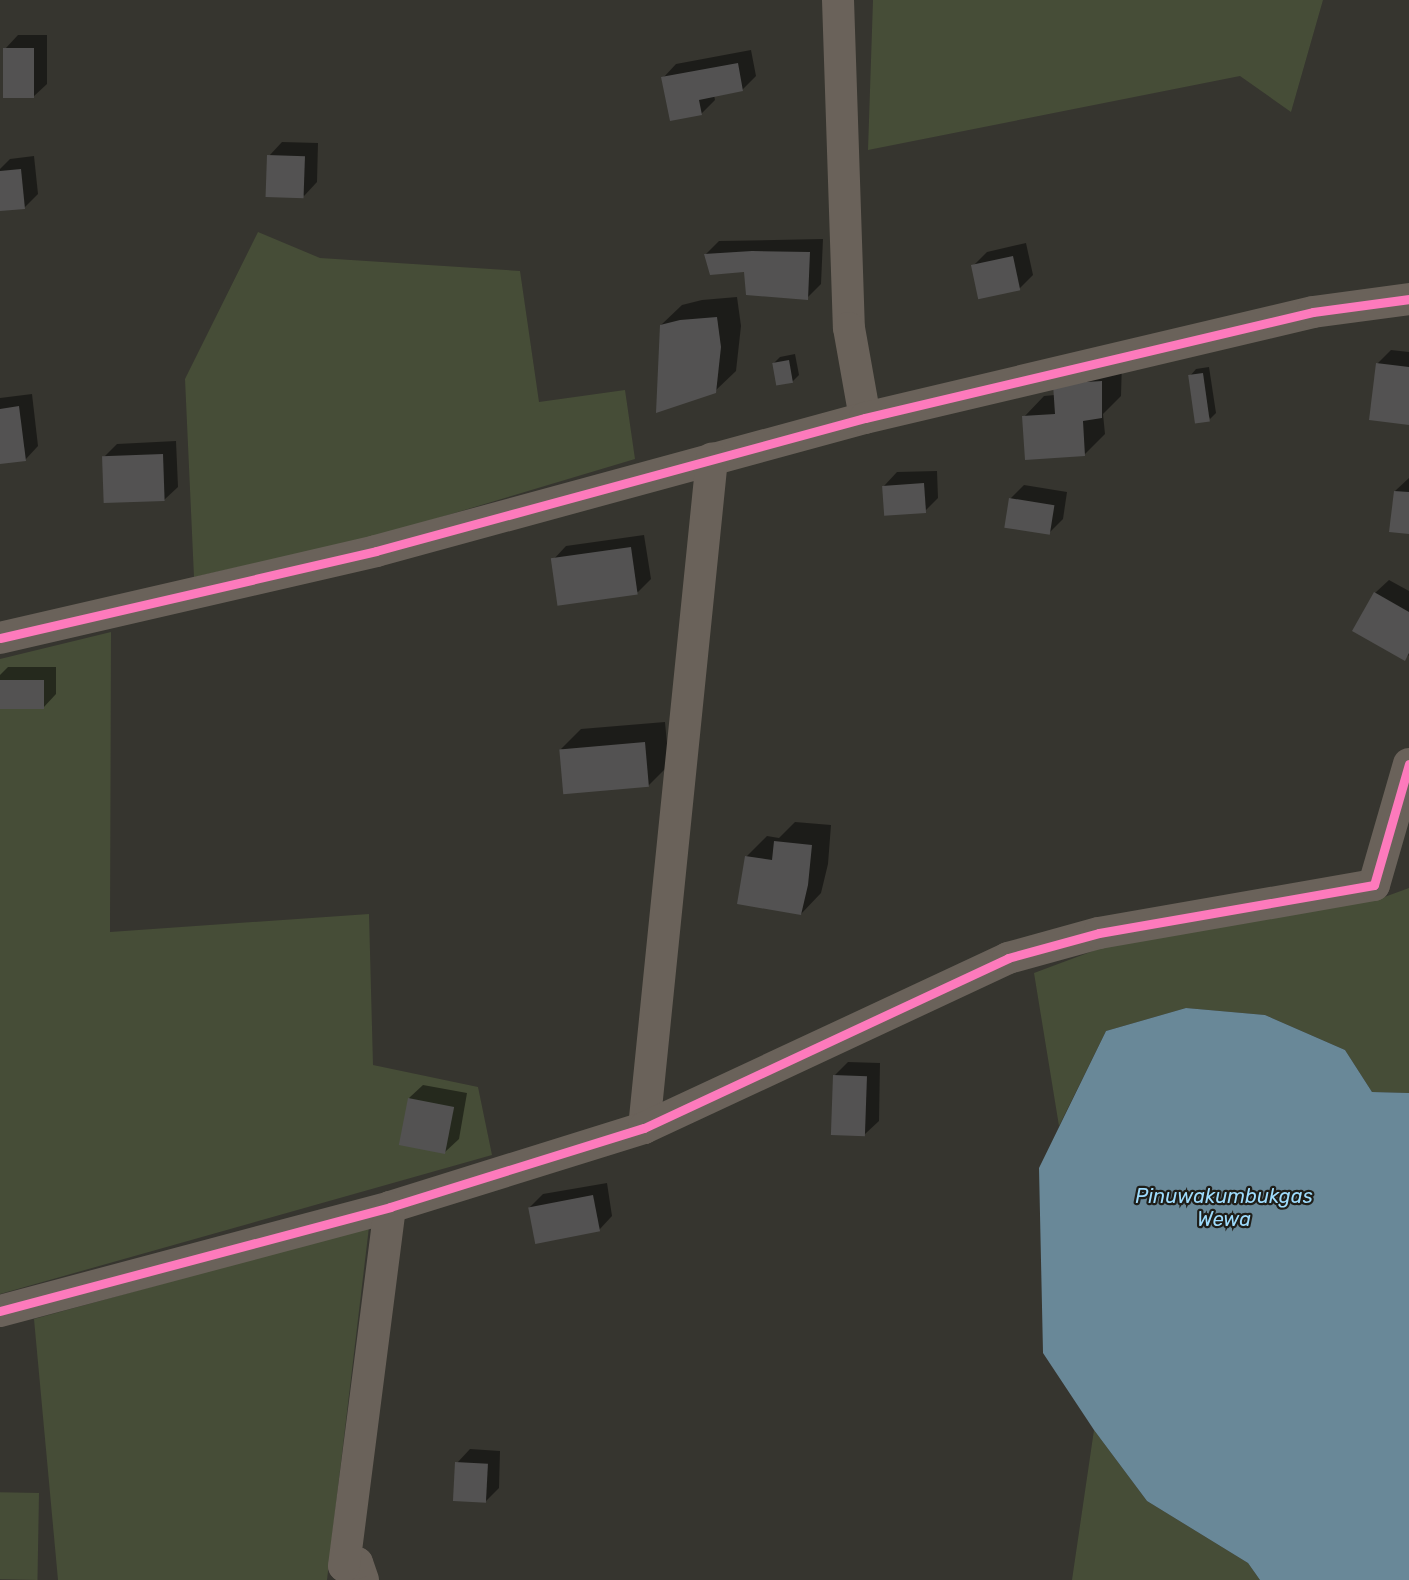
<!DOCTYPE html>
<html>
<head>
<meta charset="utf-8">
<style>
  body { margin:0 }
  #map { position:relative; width:1409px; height:1580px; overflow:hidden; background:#36352f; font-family:Rubik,sans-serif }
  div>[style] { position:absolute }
  .green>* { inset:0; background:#464d37; transform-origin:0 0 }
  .water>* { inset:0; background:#698898 }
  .shadow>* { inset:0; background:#0007 }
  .building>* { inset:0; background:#535252; transform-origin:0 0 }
  .minor>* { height:32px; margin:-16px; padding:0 16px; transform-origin:16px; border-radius:16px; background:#6a625a }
  .cycleway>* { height:9px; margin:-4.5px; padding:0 4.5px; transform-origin:4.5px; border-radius:4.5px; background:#fd7abc }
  span { translate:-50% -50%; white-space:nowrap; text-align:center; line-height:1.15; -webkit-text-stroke:4.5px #1f1e19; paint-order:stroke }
  .water-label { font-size:20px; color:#9fdcfd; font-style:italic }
</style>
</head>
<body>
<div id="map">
  <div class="green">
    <i style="clip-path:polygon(873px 0,1323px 0,1291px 112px,1240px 76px,868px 150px)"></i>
    <i style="clip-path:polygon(258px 232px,320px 258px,520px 271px,539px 402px,625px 390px,635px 459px,371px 538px,194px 577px,185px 379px)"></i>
    <i style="clip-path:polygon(111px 632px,110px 932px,369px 914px,373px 1065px,478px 1087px,492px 1155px,0 1294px,0 659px)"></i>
    <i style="clip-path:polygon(1409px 888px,1409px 1093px,1372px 1092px,1345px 1050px,1265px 1015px,1186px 1008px,1106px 1031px,1059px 1126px,1034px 973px,1101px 948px,1379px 899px)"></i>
    <i style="clip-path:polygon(369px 1227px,327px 1580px,58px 1580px,34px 1319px)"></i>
    <i style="clip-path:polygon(1094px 1430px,1147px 1501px,1248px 1563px,1260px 1580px,1072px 1580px)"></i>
    <i style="left:39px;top:1493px;width:87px;height:39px;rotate:91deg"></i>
  </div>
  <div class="water">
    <i style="clip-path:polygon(1186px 1008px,1265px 1015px,1345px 1050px,1372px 1092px,1409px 1093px,1409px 1580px,1260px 1580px,1248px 1563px,1147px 1501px,1094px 1430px,1043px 1353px,1039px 1168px,1106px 1031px)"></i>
  </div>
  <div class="shadow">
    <i style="clip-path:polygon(18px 35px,47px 35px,47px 84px,33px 97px,5px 49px)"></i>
    <i style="clip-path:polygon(751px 50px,756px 76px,742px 90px,714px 95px,715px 100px,701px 114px,663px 78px,676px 64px)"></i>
    <i style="clip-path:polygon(282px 142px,318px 143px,317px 182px,304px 196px,269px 156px)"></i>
    <i style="clip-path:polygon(34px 156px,38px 194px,24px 208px,0 206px,0 169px,10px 159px)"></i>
    <i style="clip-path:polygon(823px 239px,821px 284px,807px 298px,706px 254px,719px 241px)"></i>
    <i style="clip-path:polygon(1026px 243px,1033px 275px,1019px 289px,973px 266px,987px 252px)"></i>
    <i style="clip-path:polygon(737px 297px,741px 326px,736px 371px,715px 391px,661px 325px,682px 305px,702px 300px)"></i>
    <i style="clip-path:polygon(1391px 350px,1409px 352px,1409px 424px,1377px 364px)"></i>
    <i style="clip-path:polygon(795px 354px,799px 375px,792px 382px,774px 363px,780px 357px)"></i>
    <i style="clip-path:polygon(1122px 361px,1121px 396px,1103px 414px,1105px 434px,1085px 454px,1024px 417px,1044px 396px,1055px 395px)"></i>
    <i style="clip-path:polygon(1209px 367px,1216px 413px,1210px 419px,1190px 376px,1196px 369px)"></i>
    <i style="clip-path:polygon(32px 394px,38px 446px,25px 460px,0 463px,0 398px)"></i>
    <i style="clip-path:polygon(176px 441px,178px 487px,164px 500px,104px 457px,117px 444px)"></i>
    <i style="clip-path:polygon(937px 471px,938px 498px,925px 511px,884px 486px,897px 472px)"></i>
    <i style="clip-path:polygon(1409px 478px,1409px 533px,1395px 491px)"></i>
    <i style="clip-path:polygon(1024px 485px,1067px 492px,1063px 519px,1050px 532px,1010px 499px)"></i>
    <i style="clip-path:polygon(644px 535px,651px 579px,638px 592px,553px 560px,566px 546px)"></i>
    <i style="clip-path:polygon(1389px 580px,1409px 591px,1409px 655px,1404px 659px,1375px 593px)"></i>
    <i style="clip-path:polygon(8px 667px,56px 667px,56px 694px,43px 708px,0 707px,0 675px)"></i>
    <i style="clip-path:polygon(665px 722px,669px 765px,648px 786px,561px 749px,581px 729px)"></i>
    <i style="clip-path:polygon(795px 822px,831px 825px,828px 864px,821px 893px,801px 914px,746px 857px,767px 836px,779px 838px)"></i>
    <i style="clip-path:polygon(848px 1062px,880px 1063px,879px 1121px,865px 1134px,834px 1076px)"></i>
    <i style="clip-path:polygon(423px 1085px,467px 1093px,459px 1139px,445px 1152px,409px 1098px)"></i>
    <i style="clip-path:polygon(607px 1183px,612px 1216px,599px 1230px,529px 1208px,543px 1194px)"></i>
    <i style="clip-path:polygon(470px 1449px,500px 1451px,499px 1488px,485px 1502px,457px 1463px)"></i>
  </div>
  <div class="building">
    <i style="left:3px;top:48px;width:31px;height:50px"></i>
    <i style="clip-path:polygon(738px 63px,743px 91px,699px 100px,702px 115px,670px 121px,661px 77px)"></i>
    <i style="left:267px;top:155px;width:38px;height:42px;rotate:2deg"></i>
    <i style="clip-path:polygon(21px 169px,25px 209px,0 211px,0 171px)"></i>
    <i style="clip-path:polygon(752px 251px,810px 252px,808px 300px,746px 295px,744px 272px,710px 275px,704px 254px)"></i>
    <i style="left:1013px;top:256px;width:35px;height:43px;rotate:78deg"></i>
    <i style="clip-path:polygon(717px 317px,721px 347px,716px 393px,656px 413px,660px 325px,680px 320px)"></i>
    <i style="left:789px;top:360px;width:23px;height:17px;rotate:80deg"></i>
    <i style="clip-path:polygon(1376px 363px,1409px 367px,1409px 425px,1369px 420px)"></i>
    <i style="left:1203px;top:373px;width:49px;height:15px;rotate:82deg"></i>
    <i style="clip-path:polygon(1102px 381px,1102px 418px,1083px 421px,1085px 456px,1025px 460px,1022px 416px,1055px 414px,1053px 384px)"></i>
    <i style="clip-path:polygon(19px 406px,26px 461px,0 464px,0 409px)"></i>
    <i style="left:163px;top:454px;width:47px;height:61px;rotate:88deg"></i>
    <i style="left:924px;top:483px;width:30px;height:42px;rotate:86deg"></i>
    <i style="clip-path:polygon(1394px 491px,1409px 492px,1409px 534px,1389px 532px)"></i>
    <i style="left:1009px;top:498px;width:46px;height:30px;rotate:9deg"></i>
    <i style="left:631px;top:547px;width:48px;height:81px;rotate:82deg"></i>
    <i style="clip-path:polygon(1374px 592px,1409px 612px,1409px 653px,1405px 661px,1352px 631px)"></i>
    <i style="left:0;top:680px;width:44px;height:29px"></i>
    <i style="left:645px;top:742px;width:45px;height:86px;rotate:85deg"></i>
    <i style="clip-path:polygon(774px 841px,812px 845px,808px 885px,801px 915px,737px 904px,745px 856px,772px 860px)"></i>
    <i style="left:833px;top:1075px;width:34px;height:60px;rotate:2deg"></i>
    <i style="left:408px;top:1098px;width:47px;height:48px;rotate:11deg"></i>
    <i style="left:593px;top:1195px;width:37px;height:66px;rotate:79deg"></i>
    <i style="left:455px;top:1462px;width:33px;height:39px;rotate:3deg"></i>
  </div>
  <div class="minor">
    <i style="left:838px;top:0;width:328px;rotate:88.1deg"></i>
    <i style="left:849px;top:328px;width:91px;rotate:79.9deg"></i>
    <i style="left:0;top:638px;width:386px;rotate:-13deg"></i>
    <i style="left:376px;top:551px;width:507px;rotate:-15.22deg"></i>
    <i style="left:865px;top:418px;width:460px;rotate:-13.3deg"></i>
    <i style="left:1313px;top:312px;width:97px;rotate:-7.7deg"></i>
    <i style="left:644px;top:1128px;width:673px;rotate:-84.2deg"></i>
    <i style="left:0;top:1311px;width:404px;rotate:-14.9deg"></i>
    <i style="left:390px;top:1207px;width:266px;rotate:-17.3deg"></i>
    <i style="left:644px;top:1128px;width:402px;rotate:-25deg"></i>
    <i style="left:1008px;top:958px;width:94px;rotate:-15.4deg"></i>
    <i style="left:1099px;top:933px;width:279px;rotate:-9.9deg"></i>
    <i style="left:1374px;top:885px;width:126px;rotate:-73.9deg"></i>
    <i style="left:363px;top:1580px;width:18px;rotate:-109deg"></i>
    <i style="left:357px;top:1563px;width:13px;rotate:167deg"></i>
    <i style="left:344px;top:1566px;width:362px;rotate:-82.7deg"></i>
  </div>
  <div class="cycleway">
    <i style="left:0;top:638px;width:386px;rotate:-13deg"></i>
    <i style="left:376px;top:551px;width:507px;rotate:-15.22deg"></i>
    <i style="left:865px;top:418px;width:460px;rotate:-13.3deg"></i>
    <i style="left:1313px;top:312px;width:97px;rotate:-7.7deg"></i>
    <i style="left:0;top:1311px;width:404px;rotate:-14.9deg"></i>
    <i style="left:390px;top:1207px;width:266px;rotate:-17.3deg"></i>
    <i style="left:644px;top:1128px;width:402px;rotate:-25deg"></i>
    <i style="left:1008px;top:958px;width:94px;rotate:-15.4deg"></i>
    <i style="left:1099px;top:933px;width:279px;rotate:-9.9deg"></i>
    <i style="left:1374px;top:885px;width:126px;rotate:-73.9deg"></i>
  </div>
  <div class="water-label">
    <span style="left:1224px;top:1208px">Pinuwakumbukgas<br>Wewa</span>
  </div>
</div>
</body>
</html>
